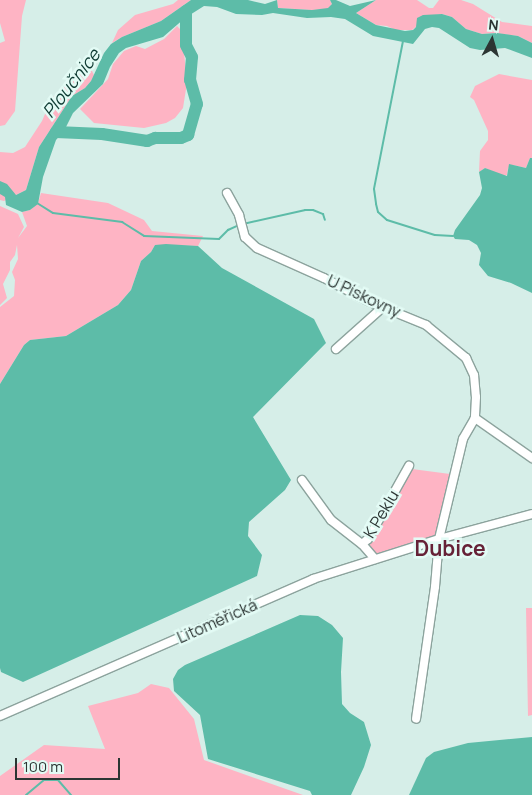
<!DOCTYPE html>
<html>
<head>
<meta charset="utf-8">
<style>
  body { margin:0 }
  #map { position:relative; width:532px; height:795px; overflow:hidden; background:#d6eee8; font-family:Manrope,sans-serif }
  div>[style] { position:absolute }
  .green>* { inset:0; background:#feb4c4 }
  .water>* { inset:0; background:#5dbca8 }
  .stream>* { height:2px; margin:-1px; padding:0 1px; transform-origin:1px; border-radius:1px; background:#5dbca8 }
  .river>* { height:12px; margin:-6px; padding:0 6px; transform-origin:6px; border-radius:6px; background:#5dbca8 }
  .roads { filter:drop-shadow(1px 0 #8ca39d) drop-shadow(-1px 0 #8ca39d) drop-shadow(0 1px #8ca39d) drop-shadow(0 -1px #8ca39d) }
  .minor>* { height:8px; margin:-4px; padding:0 4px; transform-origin:4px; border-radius:4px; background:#fff }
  span { translate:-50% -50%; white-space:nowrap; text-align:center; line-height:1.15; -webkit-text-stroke:5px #e3fbf5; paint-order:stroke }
  .street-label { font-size:16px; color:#2c3533 }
  .water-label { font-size:18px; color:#0f3b33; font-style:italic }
  .district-label { font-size:21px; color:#662237; font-weight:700 }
  .north { position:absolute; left:467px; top:15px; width:50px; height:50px; -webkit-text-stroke:4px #e3fbf5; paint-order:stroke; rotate:6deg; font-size:14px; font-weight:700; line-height:20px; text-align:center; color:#2c3533 }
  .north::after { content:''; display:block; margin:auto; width:18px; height:22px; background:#2c3533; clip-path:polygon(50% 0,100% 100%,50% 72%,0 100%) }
  .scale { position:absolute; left:15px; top:758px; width:105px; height:22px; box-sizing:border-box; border:2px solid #2c3533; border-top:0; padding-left:6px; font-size:15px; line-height:18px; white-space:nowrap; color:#2c3533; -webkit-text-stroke:4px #e3fbf5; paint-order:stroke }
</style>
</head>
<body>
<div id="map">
  <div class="green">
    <i style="clip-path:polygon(0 0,26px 0,22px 16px,15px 111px,5px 125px,0 126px,0 43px,5px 41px,0 23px)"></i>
    <i style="clip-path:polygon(178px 0,191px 0,161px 21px,122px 37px,112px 43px,118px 30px,135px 15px,173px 4px)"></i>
    <i style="clip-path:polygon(277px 0,330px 0,332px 4px,328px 9px,312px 10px,278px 8px)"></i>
    <i style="clip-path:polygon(376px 0,417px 0,429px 8px,433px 8px,439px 0,461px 0,473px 4px,502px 22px,532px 26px,532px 43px,518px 36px,495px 33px,482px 34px,466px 29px,452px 17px,442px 14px,430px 16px,412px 30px,395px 30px,387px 26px,376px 25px,356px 13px)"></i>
    <i style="clip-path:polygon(177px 26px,182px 31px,187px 83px,183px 108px,175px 118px,166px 123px,144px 128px,94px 123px,80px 109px,108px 79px,113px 64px,124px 51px,136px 46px,145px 49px,164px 39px)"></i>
    <i style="clip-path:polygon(89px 65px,94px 75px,91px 81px,85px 88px,72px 96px,39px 147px,26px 190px,4px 201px,0 200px,0 152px,13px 153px,25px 147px,42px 121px,52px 98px)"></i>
    <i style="clip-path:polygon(499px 74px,532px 80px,532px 158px,530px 158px,526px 168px,513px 165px,508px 168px,507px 175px,503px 176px,485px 168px,479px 172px,480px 151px,488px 140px,488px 131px,474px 100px,470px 97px,475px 86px)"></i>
    <i style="clip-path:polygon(41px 193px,108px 203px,144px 220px,152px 231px,203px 236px,198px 246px,155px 245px,151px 252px,141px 261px,131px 290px,118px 305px,66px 336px,30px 340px,24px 345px,0 384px,0 307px,14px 296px,15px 280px,12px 272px,18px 259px,17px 245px,15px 255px,10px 262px,10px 270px,3px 284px,7px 298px,0 305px,0 206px,18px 214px,24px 227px,18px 238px,27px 226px,22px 212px,30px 210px,38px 203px)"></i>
    <i style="clip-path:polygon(412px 469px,450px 474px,436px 535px,376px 554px,369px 544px)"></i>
    <i style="clip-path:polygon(526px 608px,532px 608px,532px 715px,528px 716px)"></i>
    <i style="clip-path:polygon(151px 684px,169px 688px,194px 719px,204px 760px,303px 795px,0 795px,0 776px,44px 745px,105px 749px,88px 706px,138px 693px)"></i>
  </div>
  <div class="water">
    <i style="clip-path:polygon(191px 0,248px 0,265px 4px,277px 0,278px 8px,312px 10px,328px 8px,332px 4px,330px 0,336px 0,350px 6px,376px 0,356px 13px,376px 25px,405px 31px,413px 30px,416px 27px,417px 18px,423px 15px,442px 14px,452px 17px,466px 29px,482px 34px,497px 33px,518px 36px,532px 43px,532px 58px,505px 48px,480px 50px,470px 48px,439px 28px,432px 27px,425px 29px,413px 44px,373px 36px,345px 19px,331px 17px,307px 18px,273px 13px,262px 15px,236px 14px,217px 7px,204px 6px,185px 18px,163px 37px,126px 48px,119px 53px,110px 67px,103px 84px,73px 113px,64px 131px,56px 140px,43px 177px,38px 204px,30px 210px,22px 212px,6px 205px,5px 197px,0 194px,0 181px,7px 184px,16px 195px,26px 190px,39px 147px,72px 96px,85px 88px,91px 81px,104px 53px,111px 44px,122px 37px,161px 21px)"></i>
    <i style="clip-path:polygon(530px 158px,532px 158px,532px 293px,511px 283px,488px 276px,479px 265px,481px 253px,477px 245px,469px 240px,455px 239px,453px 236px,455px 230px,480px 195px,482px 188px,479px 172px,485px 168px,507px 176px,509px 164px,526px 168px)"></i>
    <i style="clip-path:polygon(166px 244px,198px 246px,222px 268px,314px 319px,326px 343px,253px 417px,291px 480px,285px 490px,249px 522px,248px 536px,262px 555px,257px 576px,23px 682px,1px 672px,0 668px,0 384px,24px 345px,30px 340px,66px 336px,118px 305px,131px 290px,141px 261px,151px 252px,155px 245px)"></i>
    <i style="clip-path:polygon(300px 615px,318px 616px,332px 625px,343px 638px,341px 672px,342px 704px,350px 713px,364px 722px,371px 745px,364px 767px,351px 795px,312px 795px,310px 791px,208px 759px,200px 715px,174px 691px,173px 679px,178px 670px,185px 665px)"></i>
    <i style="clip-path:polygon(532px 737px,532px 795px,409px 795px,426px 758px,434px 752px,468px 743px)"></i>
  </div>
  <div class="stream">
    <i style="left:403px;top:41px;width:151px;rotate:101.1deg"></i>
    <i style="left:374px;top:189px;width:15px;rotate:82deg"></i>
    <i style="left:376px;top:204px;width:8px;rotate:76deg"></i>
    <i style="left:378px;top:212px;width:12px;rotate:42deg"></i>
    <i style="left:387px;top:220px;width:50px;rotate:17.4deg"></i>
    <i style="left:435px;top:235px;width:18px;rotate:3deg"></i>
    <i style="left:37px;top:203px;width:19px;rotate:32deg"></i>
    <i style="left:53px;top:213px;width:70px;rotate:7.4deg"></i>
    <i style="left:122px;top:222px;width:26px;rotate:32deg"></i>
    <i style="left:144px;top:236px;width:75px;rotate:2.3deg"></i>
    <i style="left:219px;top:239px;width:13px;rotate:-45deg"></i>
    <i style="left:228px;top:230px;width:10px;rotate:-24deg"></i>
    <i style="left:243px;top:224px;width:64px;rotate:-12.7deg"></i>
    <i style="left:305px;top:210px;width:8px"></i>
    <i style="left:313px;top:210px;width:11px;rotate:22deg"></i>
    <i style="left:323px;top:214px;width:6px;rotate:72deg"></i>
    <i style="left:26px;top:795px;width:23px;rotate:-40deg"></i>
    <i style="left:44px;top:780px;width:14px"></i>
    <i style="left:58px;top:780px;width:20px;rotate:49deg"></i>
  </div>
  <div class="river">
    <i style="left:56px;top:132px;width:46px;rotate:2.5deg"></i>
    <i style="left:102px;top:134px;width:46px;rotate:8.8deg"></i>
    <i style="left:147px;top:141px;width:9px;rotate:-21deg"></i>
    <i style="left:155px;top:138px;width:26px"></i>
    <i style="left:181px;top:138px;width:8px;rotate:-23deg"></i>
    <i style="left:188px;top:135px;width:32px;rotate:-74deg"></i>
    <i style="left:197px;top:104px;width:25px;rotate:-106deg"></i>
    <i style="left:190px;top:80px;width:23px;rotate:-85deg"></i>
    <i style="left:192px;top:57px;width:13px;rotate:-117deg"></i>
    <i style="left:186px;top:45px;width:34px;rotate:-90deg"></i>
  </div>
  <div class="roads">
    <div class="minor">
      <i style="left:227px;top:193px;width:25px;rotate:61deg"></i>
      <i style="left:239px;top:215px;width:23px;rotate:75deg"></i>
      <i style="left:245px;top:237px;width:16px;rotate:43deg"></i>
      <i style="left:257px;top:248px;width:73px;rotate:24.1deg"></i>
      <i style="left:324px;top:278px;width:52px;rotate:27.6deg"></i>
      <i style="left:370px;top:302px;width:61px;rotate:22.3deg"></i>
      <i style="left:426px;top:325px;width:52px;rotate:39.5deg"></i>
      <i style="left:466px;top:358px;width:19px;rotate:65deg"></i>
      <i style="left:474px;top:375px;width:22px;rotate:85deg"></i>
      <i style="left:476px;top:397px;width:21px;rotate:93deg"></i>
      <i style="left:475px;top:418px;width:24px;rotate:120deg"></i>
      <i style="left:463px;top:439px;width:103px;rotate:103.5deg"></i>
      <i style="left:439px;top:539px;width:48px;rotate:94.8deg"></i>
      <i style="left:435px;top:587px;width:133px;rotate:98.2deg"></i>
      <i style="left:336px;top:349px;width:63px;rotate:-41.8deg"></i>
      <i style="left:475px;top:418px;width:70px;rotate:35.1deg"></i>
      <i style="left:302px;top:480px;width:49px;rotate:54.1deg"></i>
      <i style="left:331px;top:520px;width:39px;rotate:38deg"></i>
      <i style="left:375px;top:559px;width:20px;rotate:-131deg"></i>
      <i style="left:362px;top:544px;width:8px;rotate:-40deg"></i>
      <i style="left:368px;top:539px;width:84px;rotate:-60.7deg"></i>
      <i style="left:0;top:716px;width:342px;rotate:-23.6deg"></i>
      <i style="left:313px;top:579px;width:132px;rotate:-17.6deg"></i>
      <i style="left:439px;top:539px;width:96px;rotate:-15deg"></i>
    </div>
  </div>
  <div class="street-label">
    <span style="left:364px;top:296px;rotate:25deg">U Pískovny</span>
    <span style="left:381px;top:514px;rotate:-59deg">K Peklu</span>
    <span style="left:217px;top:621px;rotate:-24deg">Litoměřická</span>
  </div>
  <div class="water-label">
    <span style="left:71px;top:83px;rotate:-52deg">Ploučnice</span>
  </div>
  <div class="district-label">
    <span style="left:450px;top:548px">Dubice</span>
  </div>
  <div class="north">N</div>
  <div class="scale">100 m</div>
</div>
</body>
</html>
